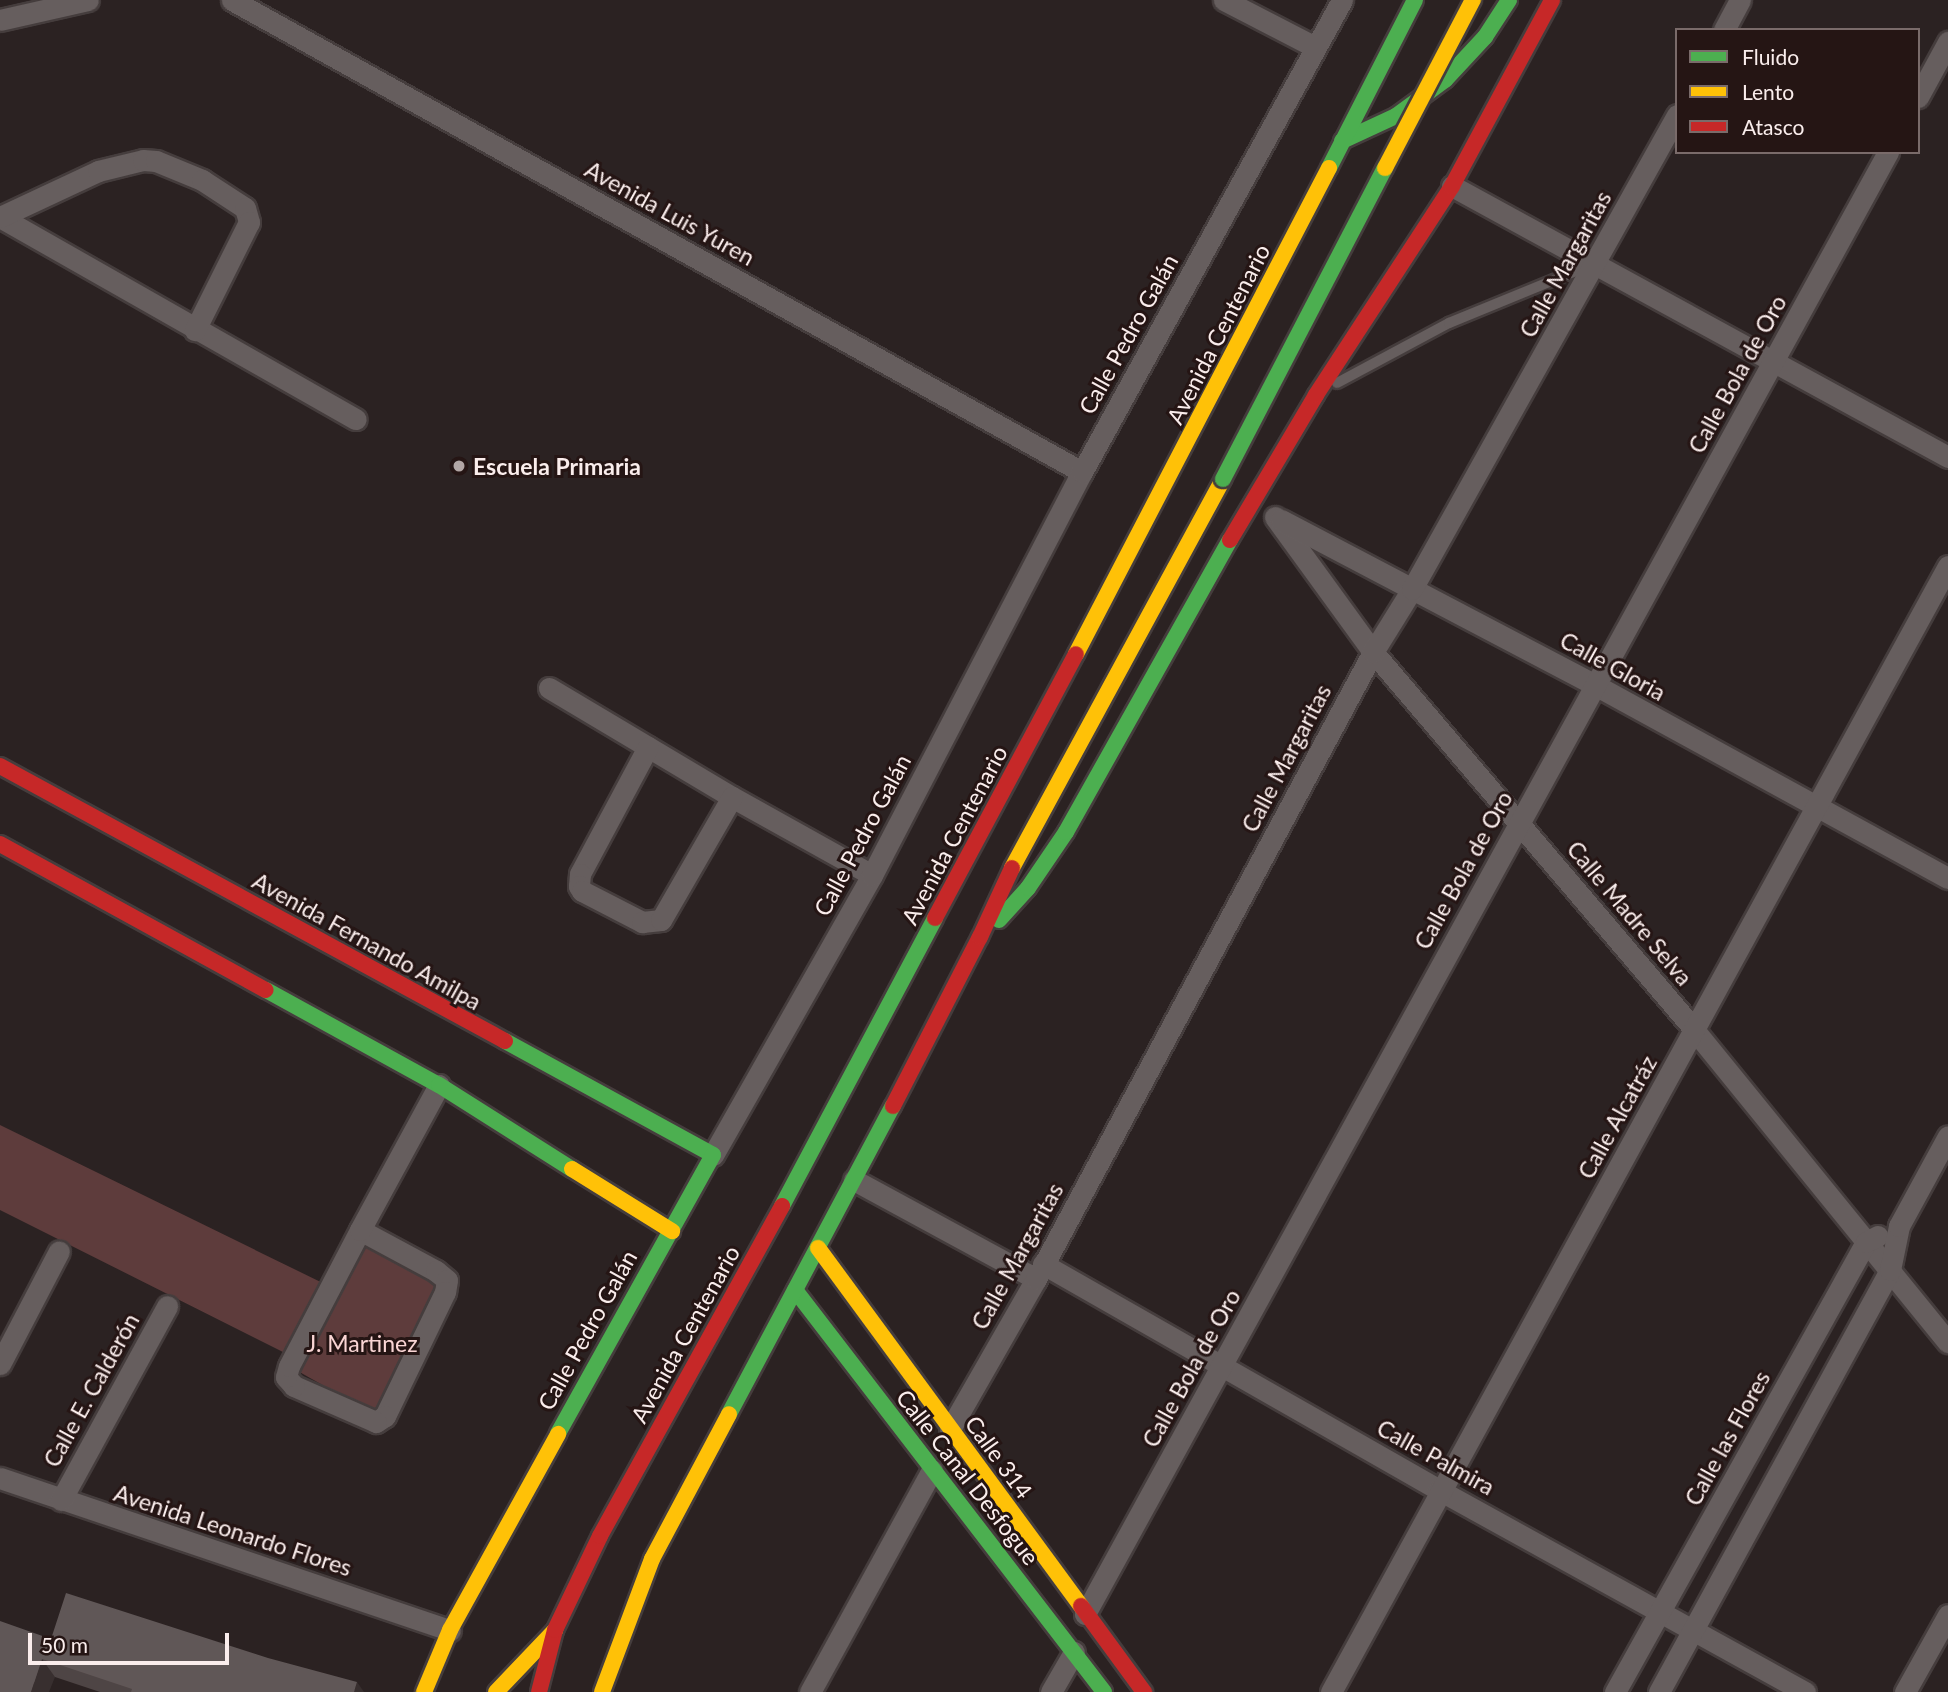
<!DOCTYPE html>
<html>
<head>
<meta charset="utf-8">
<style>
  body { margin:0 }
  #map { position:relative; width:1948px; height:1692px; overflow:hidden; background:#2b2222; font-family:Lato,sans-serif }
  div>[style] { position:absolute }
  .green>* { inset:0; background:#5e3c3c }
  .roads { filter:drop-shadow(2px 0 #453d3d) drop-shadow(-2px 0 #453d3d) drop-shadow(0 2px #453d3d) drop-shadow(0 -2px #453d3d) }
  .lane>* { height:10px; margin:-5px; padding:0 5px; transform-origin:5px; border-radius:5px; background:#665e5e }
  .street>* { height:21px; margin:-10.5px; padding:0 10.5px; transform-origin:10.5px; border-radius:10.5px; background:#665e5e }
  .fast>* { height:16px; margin:-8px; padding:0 8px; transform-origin:8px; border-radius:8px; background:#4caf50 }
  .slow>* { height:16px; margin:-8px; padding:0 8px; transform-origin:8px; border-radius:8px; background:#ffc107 }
  .jam>* { height:16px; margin:-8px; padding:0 8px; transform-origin:8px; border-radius:8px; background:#c62828 }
  .bridges { filter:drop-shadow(2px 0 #453d3d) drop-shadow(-2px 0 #453d3d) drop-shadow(0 2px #453d3d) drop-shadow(0 -2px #453d3d) }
  .fast-bridge>* { height:16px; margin:-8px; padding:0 8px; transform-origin:8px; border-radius:8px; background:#4caf50 }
  .slow-bridge>* { height:16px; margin:-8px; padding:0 8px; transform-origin:8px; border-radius:8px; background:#ffc107 }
  .wall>* { inset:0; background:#4e4545 }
  .shaded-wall>* { inset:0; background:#382f2f }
  .building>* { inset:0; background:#605757 }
  .dots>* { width:19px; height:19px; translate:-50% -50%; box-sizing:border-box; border:4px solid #251514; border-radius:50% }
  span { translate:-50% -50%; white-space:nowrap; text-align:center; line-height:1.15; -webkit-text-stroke:6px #251514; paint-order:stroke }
  .street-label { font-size:23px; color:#faedec }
  .poi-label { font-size:23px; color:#faedec; font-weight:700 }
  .left { translate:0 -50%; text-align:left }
  .park-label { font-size:23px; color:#f9d5d4 }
  .legend { position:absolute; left:1675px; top:28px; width:245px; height:126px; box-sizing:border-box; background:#251514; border:2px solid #7a6b6a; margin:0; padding:9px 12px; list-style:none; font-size:21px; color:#faedec }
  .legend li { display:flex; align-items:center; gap:14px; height:35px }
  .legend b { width:35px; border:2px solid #7a6b6a }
  .scale { position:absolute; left:28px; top:1633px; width:201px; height:32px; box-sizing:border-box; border:4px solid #faedec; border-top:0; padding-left:9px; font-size:21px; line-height:24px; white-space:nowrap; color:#faedec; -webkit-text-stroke:5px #251514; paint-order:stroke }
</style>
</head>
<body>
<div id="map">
  <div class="green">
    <i style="clip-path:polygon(0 1125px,339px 1291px,370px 1238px,455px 1287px,384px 1420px,296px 1370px,301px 1361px,0 1210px)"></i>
  </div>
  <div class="roads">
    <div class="lane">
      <i style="left:1337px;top:383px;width:127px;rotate:-28.2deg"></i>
      <i style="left:1449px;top:323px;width:150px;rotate:-22.3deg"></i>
    </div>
    <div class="street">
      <i style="left:232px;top:0;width:972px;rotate:29.04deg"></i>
      <i style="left:1224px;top:0;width:102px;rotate:27.3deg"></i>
      <i style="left:0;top:20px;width:90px;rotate:-12.8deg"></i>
      <i style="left:1724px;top:30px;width:34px;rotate:-62deg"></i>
      <i style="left:1918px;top:97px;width:63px;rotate:-61.4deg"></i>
      <i style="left:1452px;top:186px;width:565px;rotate:28.65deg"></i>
      <i style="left:0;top:217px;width:409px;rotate:29.6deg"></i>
      <i style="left:0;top:217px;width:108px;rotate:-25.1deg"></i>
      <i style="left:98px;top:171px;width:46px;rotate:-13.7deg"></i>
      <i style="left:143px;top:160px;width:13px;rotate:4deg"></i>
      <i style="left:156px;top:161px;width:50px;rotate:22.4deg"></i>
      <i style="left:202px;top:180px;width:51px;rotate:33.1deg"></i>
      <i style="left:245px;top:208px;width:15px;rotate:74deg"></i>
      <i style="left:249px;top:222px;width:121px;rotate:116.6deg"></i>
      <i style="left:1275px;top:517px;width:167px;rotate:54deg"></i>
      <i style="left:1373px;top:652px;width:497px;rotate:49.6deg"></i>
      <i style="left:1695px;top:1031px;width:401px;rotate:50.9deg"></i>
      <i style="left:1281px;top:520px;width:357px;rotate:27.7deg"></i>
      <i style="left:1597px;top:686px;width:400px;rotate:28.7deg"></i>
      <i style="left:549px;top:688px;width:213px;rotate:30.8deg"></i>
      <i style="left:732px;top:797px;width:160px;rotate:29.1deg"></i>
      <i style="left:648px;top:747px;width:144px;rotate:118.2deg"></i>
      <i style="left:580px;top:874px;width:12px;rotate:95deg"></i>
      <i style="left:579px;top:886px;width:6px;rotate:59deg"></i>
      <i style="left:582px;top:891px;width:68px;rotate:27.3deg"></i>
      <i style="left:642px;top:922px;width:19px;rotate:-6deg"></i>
      <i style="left:661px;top:920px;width:142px;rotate:-60deg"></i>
      <i style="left:713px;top:1155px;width:322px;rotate:-60.4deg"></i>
      <i style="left:872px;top:875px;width:454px;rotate:-62.5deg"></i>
      <i style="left:1082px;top:472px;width:539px;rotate:-61.15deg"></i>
      <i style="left:854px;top:1180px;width:207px;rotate:28.5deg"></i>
      <i style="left:360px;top:1230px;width:86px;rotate:28.3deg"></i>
      <i style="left:436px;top:1271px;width:14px;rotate:39deg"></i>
      <i style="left:447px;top:1280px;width:12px;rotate:99deg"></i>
      <i style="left:445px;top:1292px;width:138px;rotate:115.8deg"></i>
      <i style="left:385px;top:1416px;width:11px;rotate:146deg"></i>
      <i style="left:376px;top:1422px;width:90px;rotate:-156.3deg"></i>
      <i style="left:294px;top:1386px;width:12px;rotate:-132deg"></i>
      <i style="left:286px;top:1377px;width:11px;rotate:-75deg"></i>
      <i style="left:289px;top:1366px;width:153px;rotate:-62.4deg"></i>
      <i style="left:360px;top:1230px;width:165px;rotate:-61.4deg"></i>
      <i style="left:1043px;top:1264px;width:456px;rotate:29.7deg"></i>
      <i style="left:1439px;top:1490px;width:418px;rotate:28.9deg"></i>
      <i style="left:0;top:1364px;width:127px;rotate:-62.4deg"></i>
      <i style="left:950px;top:1429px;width:173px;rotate:-60.2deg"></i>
      <i style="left:1036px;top:1279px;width:712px;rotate:-61.74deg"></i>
      <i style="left:1373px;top:652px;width:74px;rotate:-58.2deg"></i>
      <i style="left:1412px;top:589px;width:543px;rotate:-60.79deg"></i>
      <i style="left:0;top:1478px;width:475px;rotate:18.7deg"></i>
      <i style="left:61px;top:1500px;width:221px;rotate:-61.3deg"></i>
      <i style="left:1085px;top:1614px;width:1668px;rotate:-61.22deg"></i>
      <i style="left:810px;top:1692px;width:253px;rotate:-61.2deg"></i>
      <i style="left:1051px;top:1692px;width:46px;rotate:-60.1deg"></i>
      <i style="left:1331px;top:1692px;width:1284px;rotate:-61.28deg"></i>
      <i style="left:1615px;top:1692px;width:515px;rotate:-60.85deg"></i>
      <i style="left:1866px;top:1242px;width:13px;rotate:-27deg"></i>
      <i style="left:1659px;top:1692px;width:481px;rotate:-61.3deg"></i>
      <i style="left:1890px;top:1270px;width:45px;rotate:-78.4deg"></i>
      <i style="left:1899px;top:1226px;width:102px;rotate:-61.4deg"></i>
      <i style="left:1905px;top:1692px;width:88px;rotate:-60.8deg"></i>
    </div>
    <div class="fast">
      <i style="left:1342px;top:141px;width:60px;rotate:-24.8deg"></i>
      <i style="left:1396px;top:116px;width:61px;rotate:-36.3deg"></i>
      <i style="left:1445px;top:80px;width:59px;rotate:-47.1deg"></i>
      <i style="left:1485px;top:37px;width:44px;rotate:-57deg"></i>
      <i style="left:1329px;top:168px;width:189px;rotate:-62.9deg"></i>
      <i style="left:999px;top:920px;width:43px;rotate:-47.8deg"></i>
      <i style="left:1028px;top:888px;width:68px;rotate:-55.8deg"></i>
      <i style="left:1066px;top:832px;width:335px;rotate:-60.7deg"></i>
      <i style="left:266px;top:990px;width:197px;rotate:28.8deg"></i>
      <i style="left:439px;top:1085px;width:157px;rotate:32.3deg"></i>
      <i style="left:505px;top:1041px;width:237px;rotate:28.7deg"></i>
      <i style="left:713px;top:1155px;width:319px;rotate:119.1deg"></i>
      <i style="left:782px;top:1206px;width:326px;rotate:-62deg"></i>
      <i style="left:795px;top:1290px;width:507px;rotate:52.45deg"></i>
      <i style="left:729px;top:1414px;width:349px;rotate:-62deg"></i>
    </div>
    <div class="slow">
      <i style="left:1076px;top:654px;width:548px;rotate:-62.5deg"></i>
      <i style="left:1012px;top:868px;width:443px;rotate:-61.5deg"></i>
      <i style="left:572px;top:1169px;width:118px;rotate:31.8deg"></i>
      <i style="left:818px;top:1248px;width:444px;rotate:53.7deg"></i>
      <i style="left:424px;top:1692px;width:67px;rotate:-67.2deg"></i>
      <i style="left:450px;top:1630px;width:224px;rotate:-61.1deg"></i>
      <i style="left:496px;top:1692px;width:86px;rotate:-46.4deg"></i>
      <i style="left:602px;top:1692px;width:142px;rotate:-69.4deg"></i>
      <i style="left:652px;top:1559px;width:164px;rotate:-62deg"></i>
    </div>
    <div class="jam">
      <i style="left:1230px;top:540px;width:169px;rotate:-59.3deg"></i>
      <i style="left:1316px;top:395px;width:249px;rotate:-56.9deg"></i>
      <i style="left:1452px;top:186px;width:211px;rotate:-61.7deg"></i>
      <i style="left:0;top:766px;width:575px;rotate:28.57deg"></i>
      <i style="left:0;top:844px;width:303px;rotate:28.8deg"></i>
      <i style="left:935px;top:918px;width:299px;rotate:-61.9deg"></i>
      <i style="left:893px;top:1106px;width:190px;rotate:-62.8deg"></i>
      <i style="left:980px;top:937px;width:76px;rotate:-65.1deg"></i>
      <i style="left:1081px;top:1606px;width:107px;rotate:53.8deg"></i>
      <i style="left:539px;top:1692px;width:64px;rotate:-75.5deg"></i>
      <i style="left:555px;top:1630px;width:104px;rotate:-64.4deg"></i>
      <i style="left:600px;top:1536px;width:377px;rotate:-61.1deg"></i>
    </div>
  </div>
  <div class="bridges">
    <div class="fast-bridge">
      <i style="left:1223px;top:479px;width:351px;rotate:-62.5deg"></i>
    </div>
    <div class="slow-bridge">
      <i style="left:1385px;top:168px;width:190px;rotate:-62.4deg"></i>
    </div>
  </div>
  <div class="wall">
    <i style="clip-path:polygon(51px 1639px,364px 1692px,100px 1692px,55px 1677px,0 1692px)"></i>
  </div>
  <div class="shaded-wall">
    <i style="clip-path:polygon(42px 1659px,55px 1677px,49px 1692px,31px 1692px)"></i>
    <i style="clip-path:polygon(357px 1682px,364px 1692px,354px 1692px)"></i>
  </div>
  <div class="building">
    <i style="clip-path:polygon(66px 1593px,268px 1658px,357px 1682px,354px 1692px,131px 1692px,132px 1689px,42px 1659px,31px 1692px,0 1692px,0 1621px,51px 1639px)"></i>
  </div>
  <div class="dots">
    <i style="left:459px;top:466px;background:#b2a6a5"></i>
  </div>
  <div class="street-label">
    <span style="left:670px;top:213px;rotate:29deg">Avenida Luis Yuren</span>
    <span style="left:1565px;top:264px;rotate:-61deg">Calle Margaritas</span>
    <span style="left:1128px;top:334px;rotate:-61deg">Calle Pedro Galán</span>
    <span style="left:1218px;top:334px;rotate:-63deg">Avenida Centenario</span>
    <span style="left:1737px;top:374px;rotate:-61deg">Calle Bola de Oro</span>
    <span style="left:1613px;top:666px;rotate:29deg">Calle Gloria</span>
    <span style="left:1286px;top:758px;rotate:-62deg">Calle Margaritas</span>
    <span style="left:862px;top:835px;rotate:-62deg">Calle Pedro Galán</span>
    <span style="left:954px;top:835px;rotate:-62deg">Avenida Centenario</span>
    <span style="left:1463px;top:870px;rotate:-61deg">Calle Bola de Oro</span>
    <span style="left:1630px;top:913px;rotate:50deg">Calle Madre Selva</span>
    <span style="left:367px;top:941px;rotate:29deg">Avenida Fernando Amilpa</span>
    <span style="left:1617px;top:1117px;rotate:-61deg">Calle Alcatráz</span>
    <span style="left:1017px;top:1256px;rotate:-61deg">Calle Margaritas</span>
    <span style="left:587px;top:1330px;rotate:-61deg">Calle Pedro Galán</span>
    <span style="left:685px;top:1334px;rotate:-61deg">Avenida Centenario</span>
    <span style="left:1191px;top:1368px;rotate:-61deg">Calle Bola de Oro</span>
    <span style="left:91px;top:1390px;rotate:-61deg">Calle E. Calderón</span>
    <span style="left:1727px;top:1438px;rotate:-61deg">Calle las Flores</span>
    <span style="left:999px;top:1457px;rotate:54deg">Calle 314</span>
    <span style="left:1436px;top:1457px;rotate:29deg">Calle Palmira</span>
    <span style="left:968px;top:1477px;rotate:52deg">Calle Canal Desfogue</span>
    <span style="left:233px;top:1530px;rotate:18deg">Avenida Leonardo Flores</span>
  </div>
  <div class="poi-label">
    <span class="left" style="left:473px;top:466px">Escuela Primaria</span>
  </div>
  <div class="park-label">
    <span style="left:362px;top:1343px">J. Martinez</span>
  </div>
  <ul class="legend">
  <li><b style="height:9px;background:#4caf50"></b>Fluido</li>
  <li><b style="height:9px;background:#ffc107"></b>Lento</li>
  <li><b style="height:9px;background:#c62828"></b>Atasco</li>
  </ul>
  <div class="scale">50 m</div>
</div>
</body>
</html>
